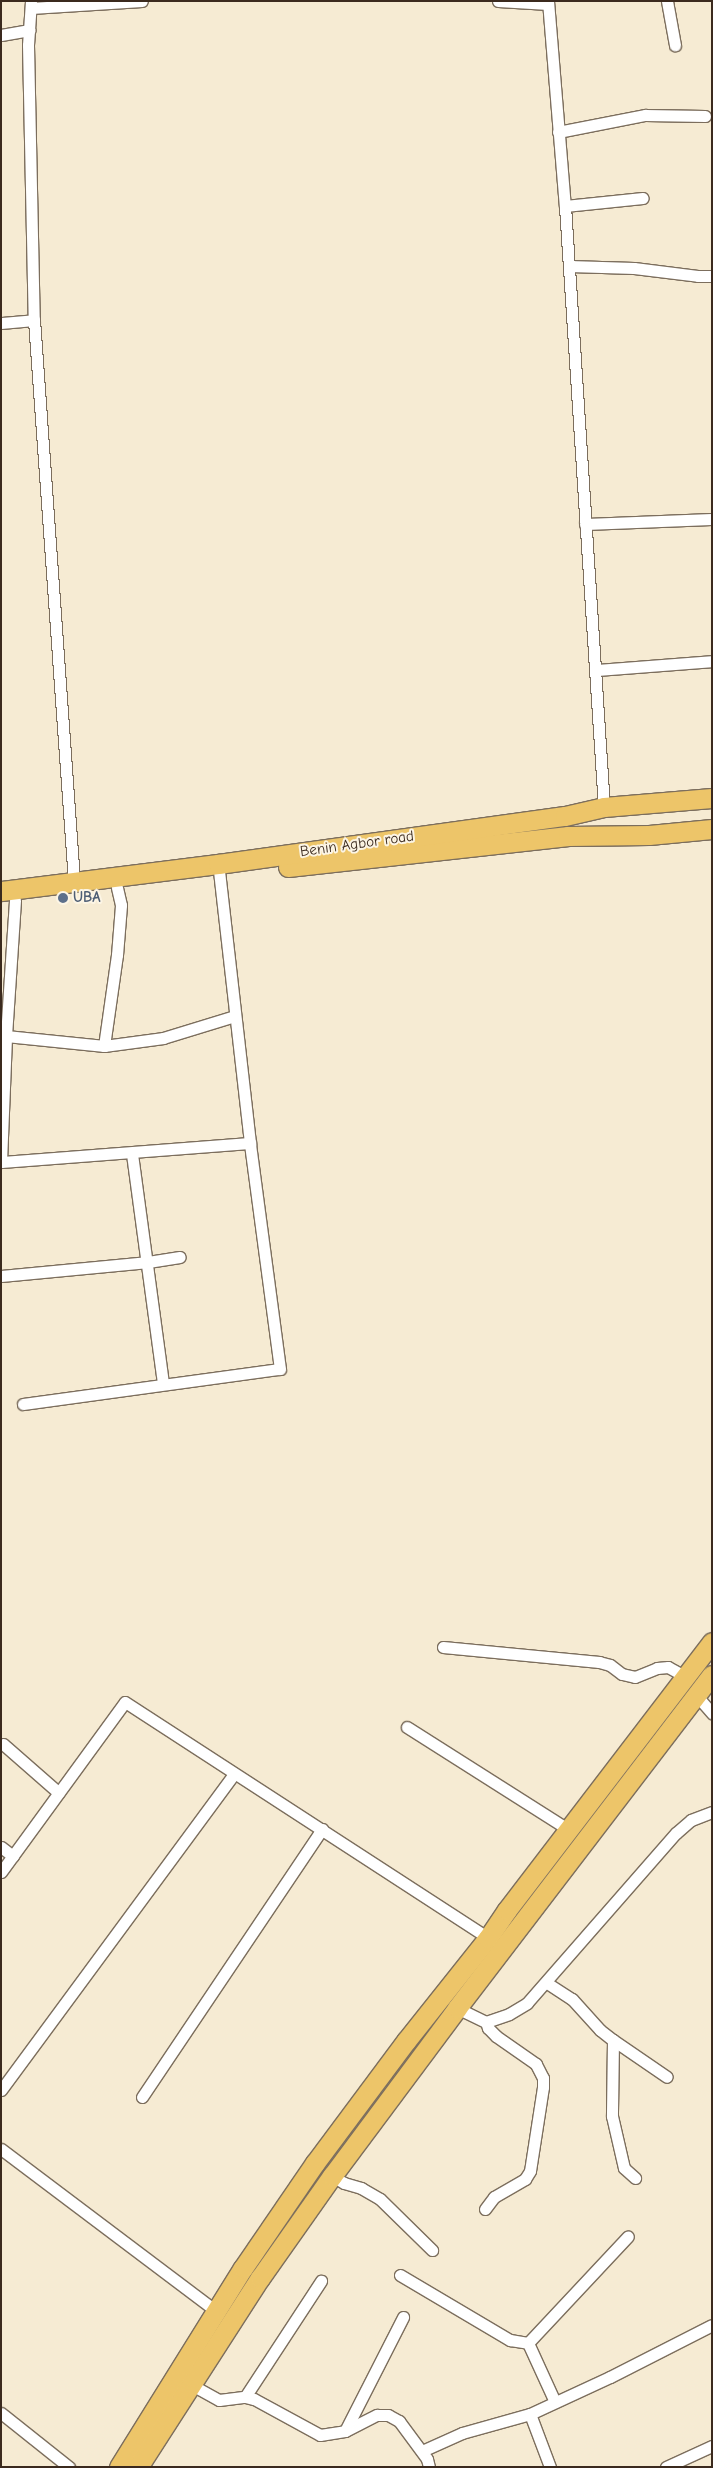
<!DOCTYPE html>
<html>
<head>
<meta charset="utf-8">
<style>
  body { margin:0 }
  #map { position:relative; width:713px; height:2468px; overflow:hidden; background:#f6ebd3; font-family:"Comic Neue",sans-serif }
  div>[style] { position:absolute }
  .roads { filter:drop-shadow(1px 0 #7c6e5d) drop-shadow(-1px 0 #7c6e5d) drop-shadow(0 1px #7c6e5d) drop-shadow(0 -1px #7c6e5d) }
  .minor>* { height:11px; margin:-5.5px; padding:0 5.5px; transform-origin:5.5px; border-radius:5.5px; background:#fff }
  .trunk>* { height:19px; margin:-9.5px; padding:0 9.5px; transform-origin:9.5px; border-radius:9.5px; background:#edc569 }
  .dots>* { width:14px; height:14px; translate:-50% -50%; box-sizing:border-box; border:2px solid #fcf5e5; border-radius:50% }
  span { translate:-50% -50%; white-space:nowrap; text-align:center; line-height:1.15; -webkit-text-stroke:4px #fcf5e5; paint-order:stroke }
  .street-label { font-size:15px; color:#3b2a1e }
  .service-label { font-size:15px; color:#4e5e75; font-weight:700 }
  .left { translate:0 -50%; text-align:left }
  .frame { position:absolute; inset:0; border:2px solid #3b2a1e; pointer-events:none }
</style>
</head>
<body>
<div id="map">
  <div class="roads">
    <div class="minor">
      <i style="left:31px;top:1px;width:44px;rotate:93.9deg"></i>
      <i style="left:28px;top:45px;width:275px;rotate:88.8deg"></i>
      <i style="left:34px;top:320px;width:562px;rotate:85.92deg"></i>
      <i style="left:498px;top:1px;width:50px;rotate:3.4deg"></i>
      <i style="left:548px;top:1px;width:206px;rotate:85.3deg"></i>
      <i style="left:565px;top:206px;width:602px;rotate:86.29deg"></i>
      <i style="left:667px;top:1px;width:45px;rotate:79.7deg"></i>
      <i style="left:31px;top:8px;width:111px;rotate:-3.6deg"></i>
      <i style="left:1px;top:35px;width:29px;rotate:-10deg"></i>
      <i style="left:558px;top:132px;width:89px;rotate:-11.1deg"></i>
      <i style="left:645px;top:115px;width:60px;rotate:1deg"></i>
      <i style="left:565px;top:206px;width:78px;rotate:-5.9deg"></i>
      <i style="left:569px;top:266px;width:65px;rotate:1.8deg"></i>
      <i style="left:634px;top:268px;width:64px;rotate:7.1deg"></i>
      <i style="left:698px;top:276px;width:14px"></i>
      <i style="left:1px;top:323px;width:33px;rotate:-5deg"></i>
      <i style="left:585px;top:524px;width:127px;rotate:-2.3deg"></i>
      <i style="left:596px;top:670px;width:116px;rotate:-4.4deg"></i>
      <i style="left:6px;top:1036px;width:99px;rotate:5.8deg"></i>
      <i style="left:104px;top:1046px;width:60px;rotate:-7.7deg"></i>
      <i style="left:163px;top:1038px;width:75px;rotate:-17deg"></i>
      <i style="left:104px;top:1046px;width:92px;rotate:-81.9deg"></i>
      <i style="left:117px;top:955px;width:50px;rotate:-85.4deg"></i>
      <i style="left:121px;top:905px;width:18px;rotate:-103deg"></i>
      <i style="left:132px;top:1154px;width:232px;rotate:82.3deg"></i>
      <i style="left:1px;top:1162px;width:126px;rotate:-87.7deg"></i>
      <i style="left:6px;top:1036px;width:136px;rotate:-86.2deg"></i>
      <i style="left:1px;top:1162px;width:250px;rotate:-4.4deg"></i>
      <i style="left:1px;top:1276px;width:148px;rotate:-5.4deg"></i>
      <i style="left:148px;top:1262px;width:32px;rotate:-9deg"></i>
      <i style="left:23px;top:1404px;width:259px;rotate:-7.8deg"></i>
      <i style="left:280px;top:1369px;width:228px;rotate:-97.6deg"></i>
      <i style="left:250px;top:1143px;width:281px;rotate:-96.5deg"></i>
      <i style="left:443px;top:1647px;width:157px;rotate:5.5deg"></i>
      <i style="left:599px;top:1662px;width:11px;rotate:15deg"></i>
      <i style="left:610px;top:1665px;width:15px;rotate:37deg"></i>
      <i style="left:622px;top:1674px;width:13px;rotate:13deg"></i>
      <i style="left:635px;top:1677px;width:24px;rotate:-22deg"></i>
      <i style="left:657px;top:1668px;width:11px;rotate:-5deg"></i>
      <i style="left:668px;top:1667px;width:21px;rotate:29deg"></i>
      <i style="left:697px;top:1696px;width:23px;rotate:49deg"></i>
      <i style="left:407px;top:1727px;width:191px;rotate:32.4deg"></i>
      <i style="left:3px;top:1744px;width:74px;rotate:41.2deg"></i>
      <i style="left:1px;top:1847px;width:15px;rotate:37deg"></i>
      <i style="left:1px;top:1872px;width:210px;rotate:-53.9deg"></i>
      <i style="left:125px;top:1702px;width:433px;rotate:33deg"></i>
      <i style="left:547px;top:1983px;width:30px;rotate:33deg"></i>
      <i style="left:572px;top:1999px;width:42px;rotate:47.9deg"></i>
      <i style="left:600px;top:2030px;width:16px;rotate:38deg"></i>
      <i style="left:613px;top:2040px;width:65px;rotate:34.4deg"></i>
      <i style="left:457px;top:2008px;width:32px;rotate:26deg"></i>
      <i style="left:486px;top:2022px;width:24px;rotate:-19deg"></i>
      <i style="left:509px;top:2014px;width:21px;rotate:-31deg"></i>
      <i style="left:527px;top:2003px;width:226px;rotate:-48.8deg"></i>
      <i style="left:676px;top:1833px;width:20px;rotate:-41deg"></i>
      <i style="left:691px;top:1820px;width:22px;rotate:-21deg"></i>
      <i style="left:613px;top:2040px;width:76px;rotate:90.8deg"></i>
      <i style="left:612px;top:2116px;width:53px;rotate:77deg"></i>
      <i style="left:624px;top:2168px;width:15px;rotate:42deg"></i>
      <i style="left:1px;top:2090px;width:391px;rotate:-53.6deg"></i>
      <i style="left:142px;top:2097px;width:323px;rotate:-56.1deg"></i>
      <i style="left:1px;top:2149px;width:271px;rotate:37deg"></i>
      <i style="left:332px;top:2176px;width:14px;rotate:30deg"></i>
      <i style="left:344px;top:2183px;width:18px;rotate:16deg"></i>
      <i style="left:361px;top:2188px;width:22px;rotate:30deg"></i>
      <i style="left:380px;top:2199px;width:73px;rotate:44.4deg"></i>
      <i style="left:485px;top:2209px;width:15px;rotate:-53deg"></i>
      <i style="left:494px;top:2197px;width:36px;rotate:-30deg"></i>
      <i style="left:525px;top:2179px;width:9px;rotate:-58deg"></i>
      <i style="left:530px;top:2171px;width:85px;rotate:-81.2deg"></i>
      <i style="left:543px;top:2087px;width:9px;rotate:-90deg"></i>
      <i style="left:543px;top:2078px;width:16px;rotate:-117deg"></i>
      <i style="left:536px;top:2064px;width:49px;rotate:-145deg"></i>
      <i style="left:496px;top:2036px;width:11px;rotate:-135deg"></i>
      <i style="left:488px;top:2028px;width:6px;rotate:-108deg"></i>
      <i style="left:400px;top:2275px;width:128px;rotate:30.6deg"></i>
      <i style="left:510px;top:2340px;width:18px;rotate:9deg"></i>
      <i style="left:190px;top:2384px;width:33px;rotate:29deg"></i>
      <i style="left:219px;top:2400px;width:26px;rotate:-7deg"></i>
      <i style="left:245px;top:2397px;width:9px;rotate:13deg"></i>
      <i style="left:254px;top:2399px;width:75px;rotate:28.6deg"></i>
      <i style="left:320px;top:2435px;width:25px;rotate:-9deg"></i>
      <i style="left:345px;top:2431px;width:36px;rotate:-27deg"></i>
      <i style="left:377px;top:2415px;width:11px"></i>
      <i style="left:388px;top:2415px;width:13px;rotate:29deg"></i>
      <i style="left:399px;top:2421px;width:47px;rotate:53.6deg"></i>
      <i style="left:427px;top:2459px;width:8px;rotate:76deg"></i>
      <i style="left:245px;top:2397px;width:139px;rotate:-56.8deg"></i>
      <i style="left:555px;top:2402px;width:65px;rotate:-114.6deg"></i>
      <i style="left:528px;top:2343px;width:146px;rotate:-46.9deg"></i>
      <i style="left:1px;top:2413px;width:87px;rotate:38.5deg"></i>
      <i style="left:530px;top:2414px;width:57px;rotate:69.3deg"></i>
      <i style="left:345px;top:2431px;width:128px;rotate:-63deg"></i>
      <i style="left:422px;top:2451px;width:44px;rotate:-24.2deg"></i>
      <i style="left:462px;top:2433px;width:71px;rotate:-15.6deg"></i>
      <i style="left:530px;top:2414px;width:88px;rotate:-24.8deg"></i>
      <i style="left:610px;top:2377px;width:114px;rotate:-27deg"></i>
      <i style="left:666px;top:2467px;width:51px;rotate:-24.5deg"></i>
    </div>
    <div class="trunk">
      <i style="left:288px;top:867px;width:282px;rotate:-6.3deg"></i>
      <i style="left:568px;top:836px;width:81px;rotate:-0.7deg"></i>
      <i style="left:649px;top:835px;width:63px;rotate:-5.4deg"></i>
      <i style="left:1px;top:891px;width:219px;rotate:-7.1deg"></i>
      <i style="left:218px;top:864px;width:350px;rotate:-7.9deg"></i>
      <i style="left:565px;top:816px;width:40px;rotate:-13deg"></i>
      <i style="left:604px;top:807px;width:108px;rotate:-4.8deg"></i>
      <i style="left:119px;top:2467px;width:234px;rotate:-58.1deg"></i>
      <i style="left:243px;top:2268px;width:127px;rotate:-55.6deg"></i>
      <i style="left:315px;top:2163px;width:152px;rotate:-53.3deg"></i>
      <i style="left:406px;top:2041px;width:132px;rotate:-51.5deg"></i>
      <i style="left:488px;top:1938px;width:34px;rotate:-56deg"></i>
      <i style="left:507px;top:1910px;width:337px;rotate:-52.6deg"></i>
      <i style="left:138px;top:2467px;width:225px;rotate:-57.2deg"></i>
      <i style="left:260px;top:2278px;width:125px;rotate:-54.8deg"></i>
      <i style="left:332px;top:2176px;width:209px;rotate:-53.3deg"></i>
      <i style="left:457px;top:2008px;width:419px;rotate:-52.6deg"></i>
    </div>
  </div>
  <div class="dots">
    <i style="left:63px;top:898px;background:#5c6f8a"></i>
  </div>
  <div class="street-label">
    <span style="left:357px;top:844px;rotate:-8deg">Benin Agbor road</span>
  </div>
  <div class="service-label">
    <span class="left" style="left:73px;top:898px">UBA</span>
  </div>
  <div class="frame"></div>
</div>
</body>
</html>
